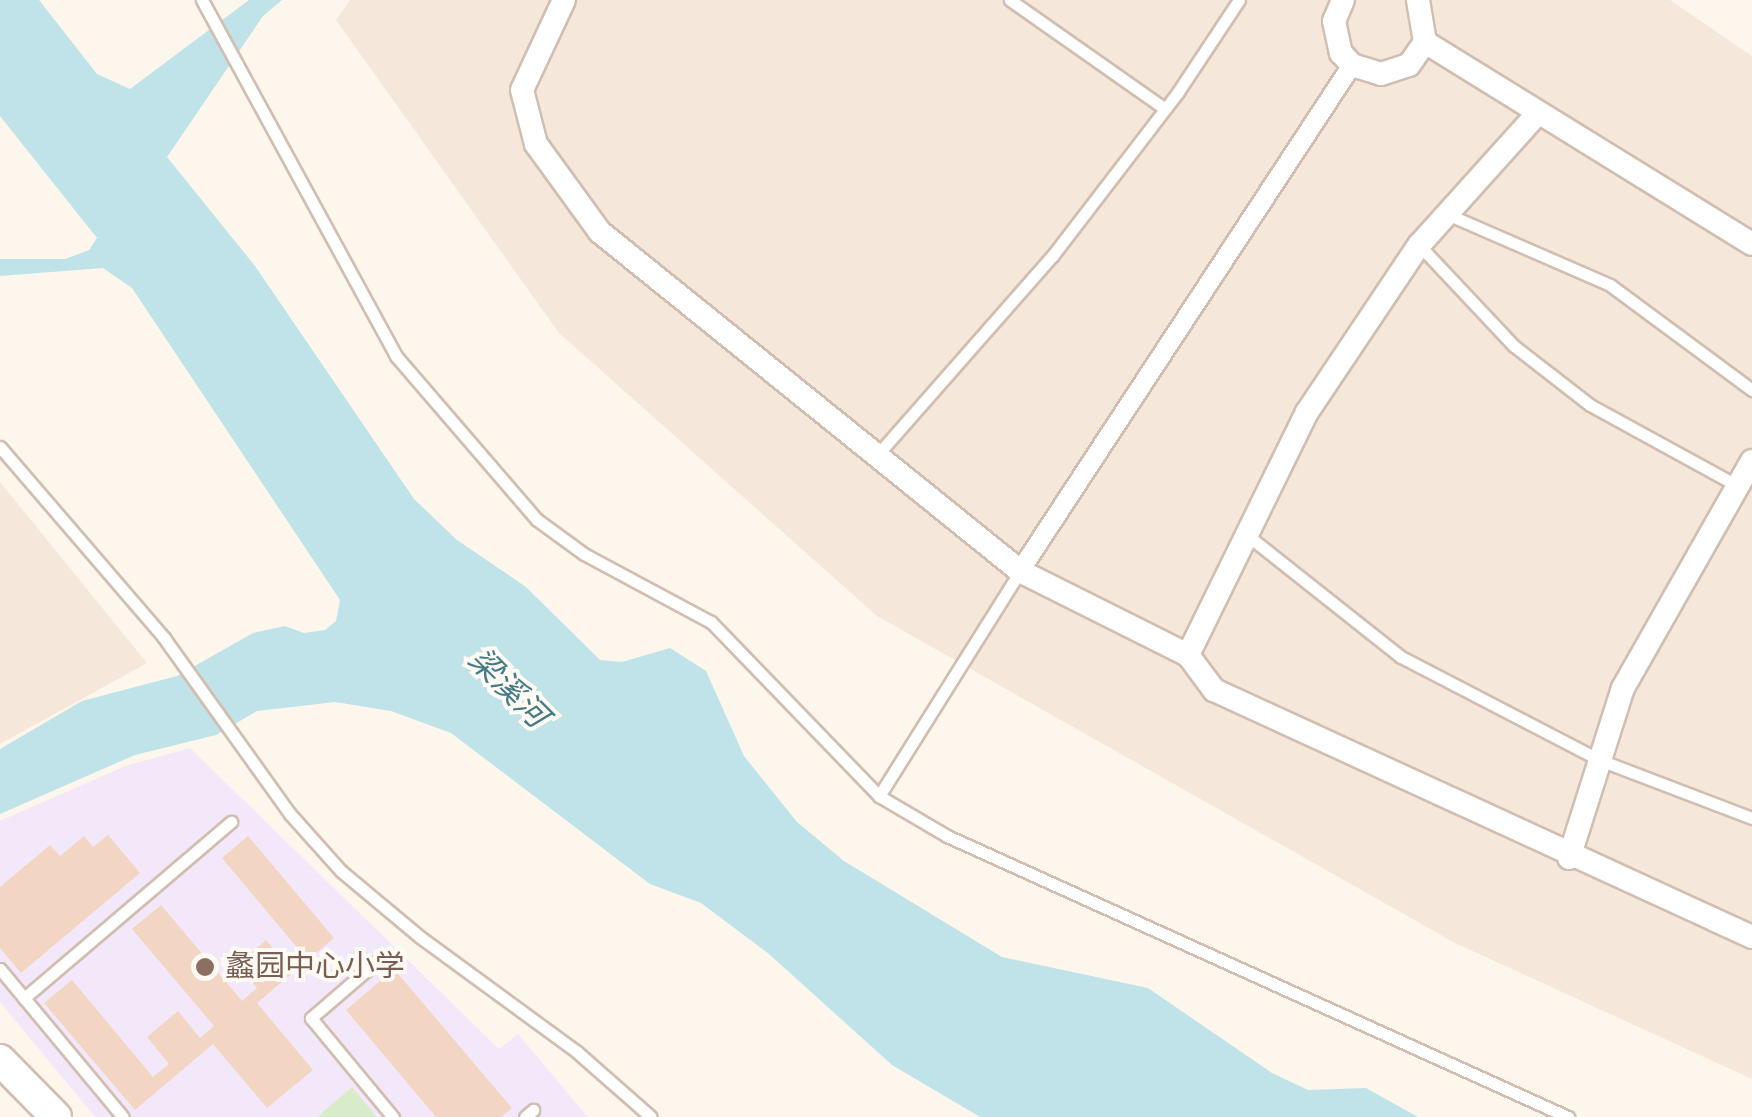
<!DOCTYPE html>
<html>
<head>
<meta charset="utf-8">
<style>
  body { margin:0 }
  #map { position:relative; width:1752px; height:1117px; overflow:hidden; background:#fdf6ec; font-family:"Sofia Sans Condensed","Noto Sans SC",sans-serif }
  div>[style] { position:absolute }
  .residential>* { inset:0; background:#f5e8da }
  .education>* { inset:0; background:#f3e8fa }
  .green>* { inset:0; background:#d8ecc9 }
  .water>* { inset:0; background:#bfe3e8 }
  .building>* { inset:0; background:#f3d5c3 }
  .roads { filter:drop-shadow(2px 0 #d1beb0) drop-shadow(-2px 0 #d1beb0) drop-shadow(0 2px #d1beb0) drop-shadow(0 -2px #d1beb0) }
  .service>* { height:11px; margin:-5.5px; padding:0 5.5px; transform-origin:5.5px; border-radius:5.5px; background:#fff }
  .pedestrian>* { height:18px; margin:-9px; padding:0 9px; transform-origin:9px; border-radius:9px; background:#fff }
  .minor>* { height:22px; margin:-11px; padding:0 11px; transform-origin:11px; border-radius:11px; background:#fff }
  .secondary>* { height:30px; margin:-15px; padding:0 15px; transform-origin:15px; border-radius:15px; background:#fff }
  .dots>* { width:28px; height:28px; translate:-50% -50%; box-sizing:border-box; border:5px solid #fffaf3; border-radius:50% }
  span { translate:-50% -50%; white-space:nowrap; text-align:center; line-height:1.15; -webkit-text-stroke:8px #fffaf3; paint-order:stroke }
  .education-label { font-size:30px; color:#785e54 }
  .left { translate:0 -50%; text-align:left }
  .water-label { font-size:32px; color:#437c86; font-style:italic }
</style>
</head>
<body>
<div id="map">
  <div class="residential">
    <i style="clip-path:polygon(350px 0,1670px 0,1752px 56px,1752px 1079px,1455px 943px,877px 616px,559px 333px,336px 20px)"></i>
    <i style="clip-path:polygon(0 482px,147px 663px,0 744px)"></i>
  </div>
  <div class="education">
    <i style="clip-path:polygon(190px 748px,499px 1049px,518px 1034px,588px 1117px,95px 1117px,0 1002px,0 821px,125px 766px)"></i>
  </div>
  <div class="green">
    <i style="clip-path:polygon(352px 1087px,377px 1117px,317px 1117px)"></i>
  </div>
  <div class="water">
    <i style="clip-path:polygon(0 0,39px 0,97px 74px,130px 89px,249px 0,282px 0,263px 16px,167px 157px,255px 266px,414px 499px,457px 540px,526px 587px,600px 660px,622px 662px,670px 648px,706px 671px,744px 756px,797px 822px,844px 861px,1002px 957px,1148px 988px,1272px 1073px,1308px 1090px,1366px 1088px,1418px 1117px,980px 1117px,892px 1065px,769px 954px,701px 903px,650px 884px,451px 733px,391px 711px,335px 702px,257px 711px,216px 735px,135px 755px,0 814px,0 749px,82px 701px,177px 676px,253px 633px,285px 626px,304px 633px,325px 630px,336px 621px,340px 600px,132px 288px,103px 268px,0 276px,0 259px,65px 259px,89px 250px,97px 238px,0 116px)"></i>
  </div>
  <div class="building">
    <i style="clip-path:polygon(108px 835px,140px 873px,21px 973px,0 948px,0 887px,50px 845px,60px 856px,84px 836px,93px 847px)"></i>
    <i style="clip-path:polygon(248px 836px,334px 938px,257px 1003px,313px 1070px,267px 1108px,213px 1044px,135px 1110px,44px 1003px,72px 980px,153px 1077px,169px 1064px,147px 1037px,178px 1011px,200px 1038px,214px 1026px,132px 929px,161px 905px,242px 1001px,257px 988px,237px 964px,266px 940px,286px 963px,300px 951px,222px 858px)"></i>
    <i style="clip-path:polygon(394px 969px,512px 1108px,501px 1117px,436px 1117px,346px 1010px)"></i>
  </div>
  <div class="roads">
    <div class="service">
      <i style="left:202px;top:0;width:405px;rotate:61.4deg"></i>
      <i style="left:396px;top:356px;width:215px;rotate:49.3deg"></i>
      <i style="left:536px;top:519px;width:59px;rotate:36.1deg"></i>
      <i style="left:584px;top:554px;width:144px;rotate:28.2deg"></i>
      <i style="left:711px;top:622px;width:242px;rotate:46deg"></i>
      <i style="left:879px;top:796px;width:79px;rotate:30.5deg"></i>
      <i style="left:947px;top:836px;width:682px;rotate:24.35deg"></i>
      <i style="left:1010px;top:0;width:189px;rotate:35.1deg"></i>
      <i style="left:1447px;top:214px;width:178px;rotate:23.5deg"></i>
      <i style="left:1610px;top:285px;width:177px;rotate:36.5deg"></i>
      <i style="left:1419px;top:245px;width:139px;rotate:46.8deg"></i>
      <i style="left:1514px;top:346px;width:96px;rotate:37.8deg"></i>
      <i style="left:1590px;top:405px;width:169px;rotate:28.7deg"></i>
      <i style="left:0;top:447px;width:252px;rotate:49.3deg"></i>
      <i style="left:164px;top:638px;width:216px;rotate:54.4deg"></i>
      <i style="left:290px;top:814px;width:76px;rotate:48.2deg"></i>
      <i style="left:341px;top:871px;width:103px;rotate:39.9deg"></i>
      <i style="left:420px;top:937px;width:195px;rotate:36.2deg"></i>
      <i style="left:577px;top:1052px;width:98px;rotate:41.3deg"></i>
      <i style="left:878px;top:454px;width:265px;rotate:-48.7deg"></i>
      <i style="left:1053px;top:255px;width:205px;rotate:-52.5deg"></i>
      <i style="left:1178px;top:92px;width:110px;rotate:-56.5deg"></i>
      <i style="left:1247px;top:535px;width:196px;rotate:38.4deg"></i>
      <i style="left:1401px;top:657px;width:224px;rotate:27.4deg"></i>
      <i style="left:1600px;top:760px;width:163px;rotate:20.9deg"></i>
      <i style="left:879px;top:796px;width:266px;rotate:-57.9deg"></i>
      <i style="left:376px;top:962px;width:86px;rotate:139.3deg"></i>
      <i style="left:311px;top:1018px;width:129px;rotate:50.4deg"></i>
      <i style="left:0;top:969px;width:192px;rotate:50.3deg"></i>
      <i style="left:24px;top:998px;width:272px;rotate:-40.4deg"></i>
      <i style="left:525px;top:1117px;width:11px;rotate:-41deg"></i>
    </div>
    <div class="pedestrian">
      <i style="left:1020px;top:571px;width:605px;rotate:-56.73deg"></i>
    </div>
    <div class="minor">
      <i style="left:564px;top:0;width:99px;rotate:115deg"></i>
      <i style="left:522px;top:90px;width:56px;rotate:75.5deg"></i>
      <i style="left:536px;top:144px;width:109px;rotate:54deg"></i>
      <i style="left:600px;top:232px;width:540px;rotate:38.91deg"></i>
      <i style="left:1020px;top:571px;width:188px;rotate:26.6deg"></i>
      <i style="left:1343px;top:0;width:23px;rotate:113deg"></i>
      <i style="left:1334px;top:21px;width:33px;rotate:78deg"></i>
      <i style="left:1341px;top:53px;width:16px;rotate:47deg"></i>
      <i style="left:1352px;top:65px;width:30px;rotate:17deg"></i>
      <i style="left:1381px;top:74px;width:29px;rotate:-18deg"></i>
      <i style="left:1409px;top:65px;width:28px;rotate:-55deg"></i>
      <i style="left:1425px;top:42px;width:43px;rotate:-99.5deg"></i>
      <i style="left:1425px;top:42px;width:384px;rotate:31.7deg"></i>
      <i style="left:1538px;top:113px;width:178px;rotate:132deg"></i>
      <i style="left:1419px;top:245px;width:201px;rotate:123.8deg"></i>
      <i style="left:1307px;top:412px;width:271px;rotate:116.1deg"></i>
      <i style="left:1188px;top:655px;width:44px;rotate:53.4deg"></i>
      <i style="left:1214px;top:690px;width:592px;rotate:24.66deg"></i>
      <i style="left:1569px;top:858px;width:178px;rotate:-72.4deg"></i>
      <i style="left:1623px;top:688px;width:261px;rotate:-60.4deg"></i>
    </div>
    <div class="secondary">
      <i style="left:0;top:1060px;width:80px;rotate:45.5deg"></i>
    </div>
  </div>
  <div class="dots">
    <i style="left:205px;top:967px;background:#8d6e63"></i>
  </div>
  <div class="education-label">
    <span class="left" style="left:225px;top:967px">蠡园中心小学</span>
  </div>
  <div class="water-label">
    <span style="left:507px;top:689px;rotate:45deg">梁溪河</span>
  </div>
</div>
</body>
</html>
